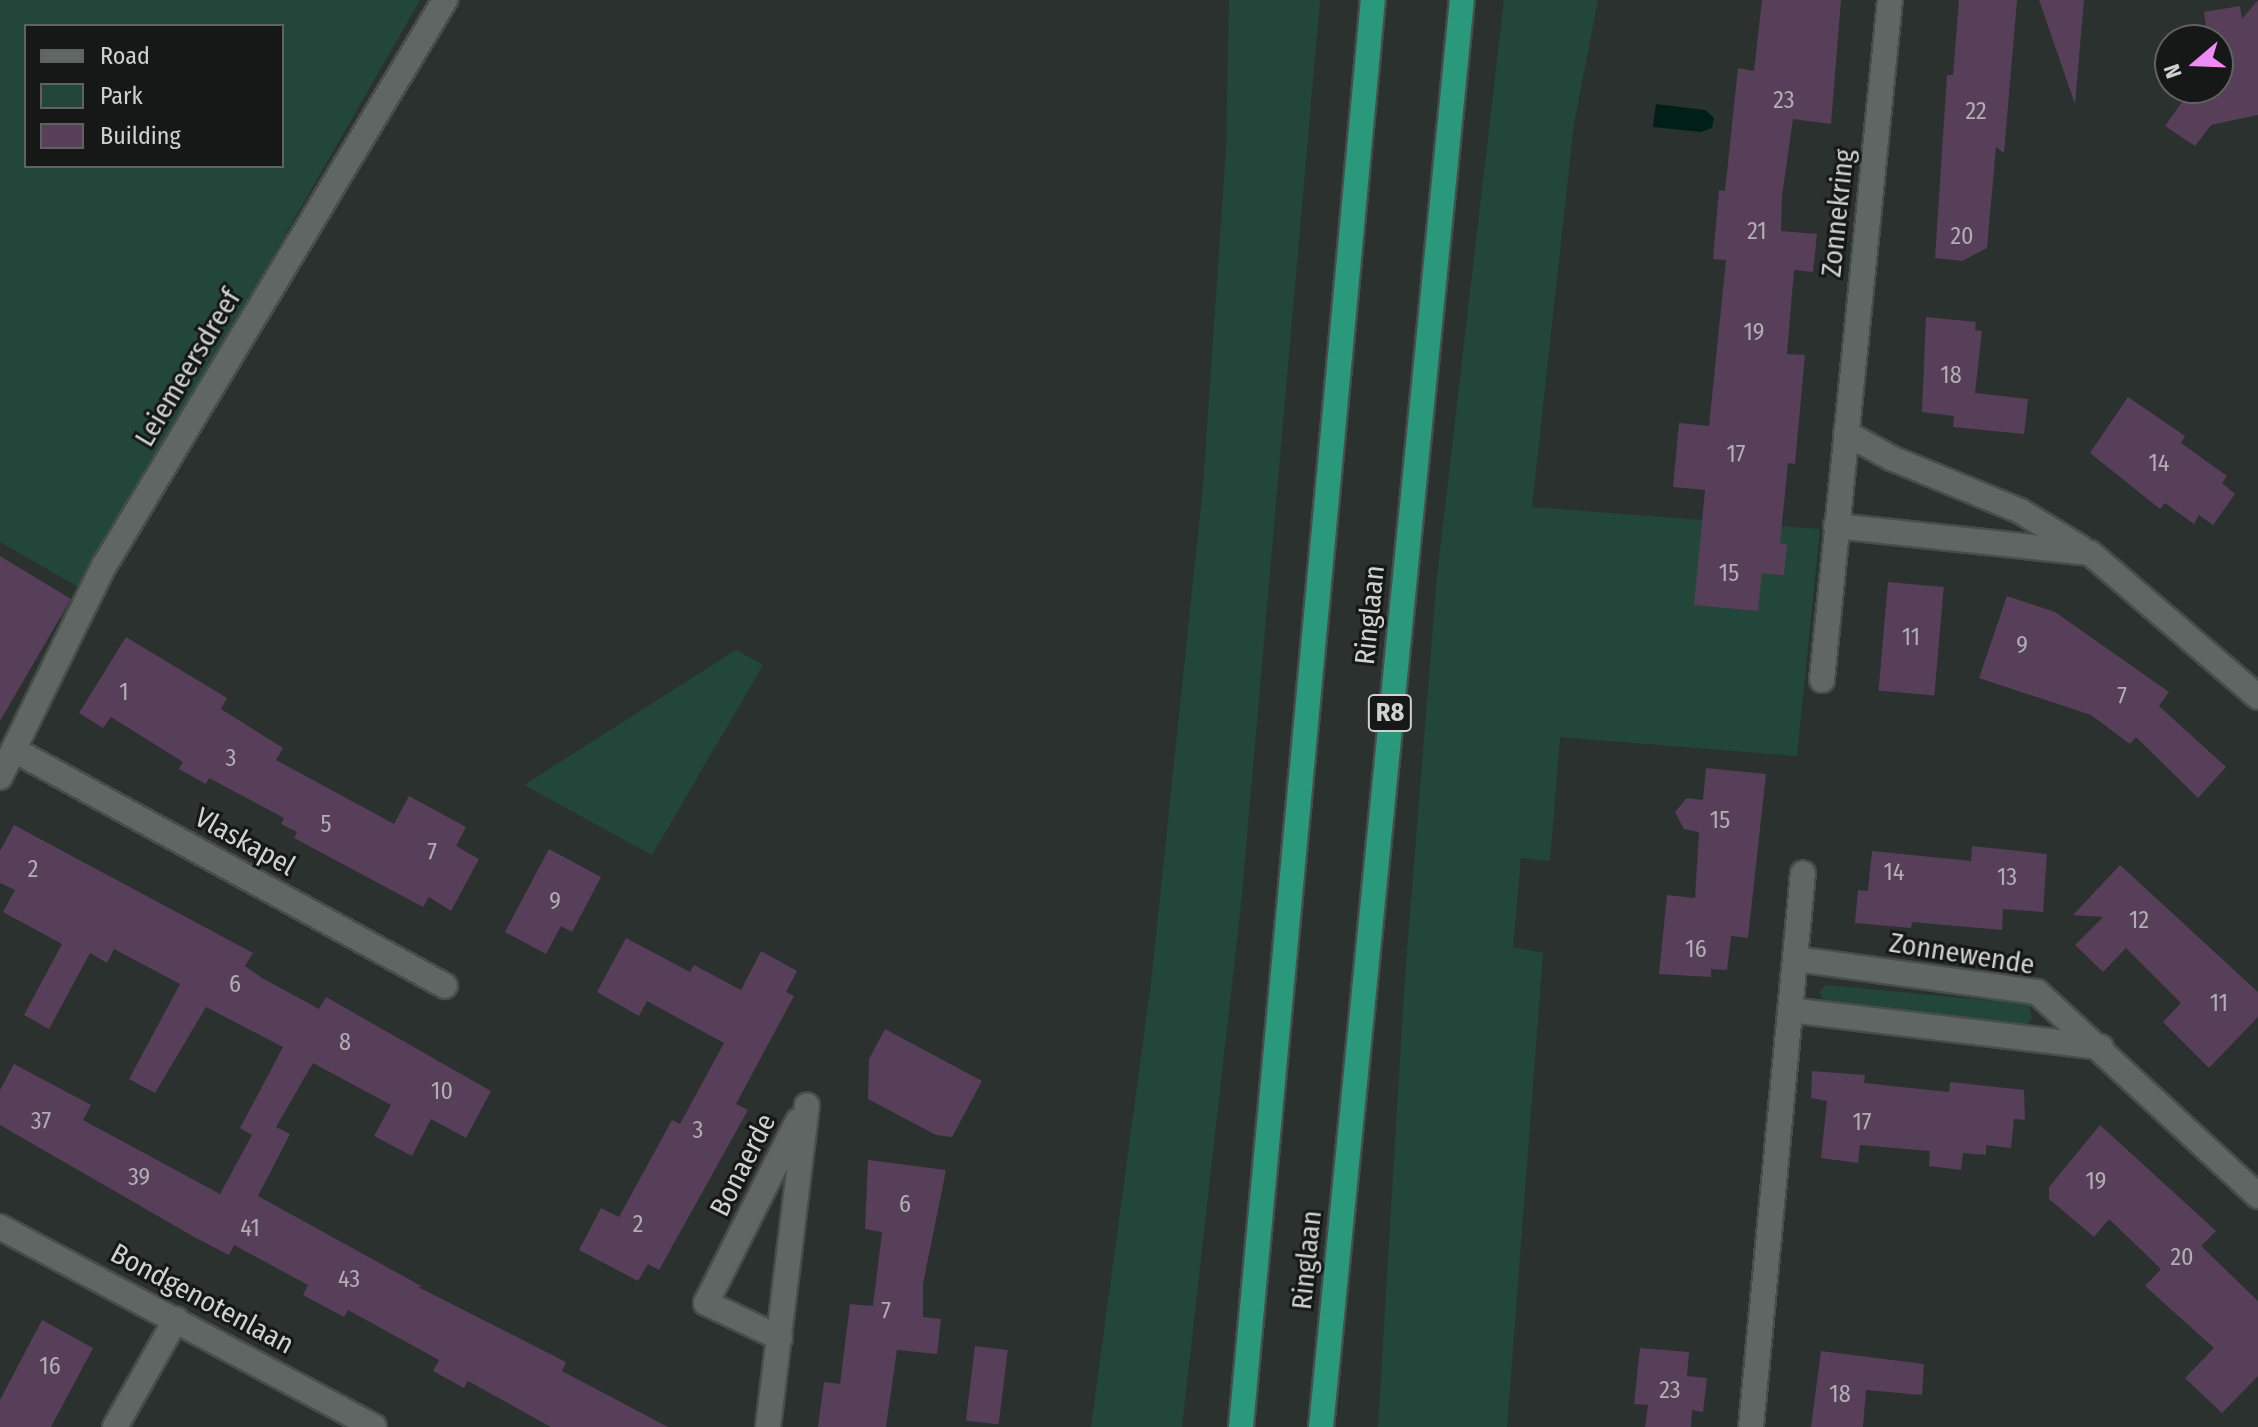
<!DOCTYPE html>
<html>
<head>
<meta charset="utf-8">
<style>
  body { margin:0 }
  #map { position:relative; width:2258px; height:1427px; overflow:hidden; background:#2b312f; font-family:"Fira Sans Condensed",sans-serif }
  div>[style] { position:absolute }
  .green>* { inset:0; background:#23463b }
  .water>* { inset:0; background:#002017 }
  .building>* { inset:0; background:#573e59; transform-origin:0 0 }
  .roads { filter:drop-shadow(2px 0 #474d4b) drop-shadow(-2px 0 #474d4b) drop-shadow(0 2px #474d4b) drop-shadow(0 -2px #474d4b) }
  .street>* { height:24px; margin:-12px; padding:0 12px; transform-origin:12px; border-radius:12px; background:#5f6663 }
  .highway>* { height:24px; margin:-12px; padding:0 12px; transform-origin:12px; border-radius:12px; background:#2a987b }
  span { translate:-50% -50%; white-space:nowrap; text-align:center; line-height:1.15; -webkit-text-stroke:6px #151817; paint-order:stroke }
  .number-label { font-size:24px; color:#b0adb3 }
  .number-label span { -webkit-text-stroke-width:0 }
  .shield-label span { padding:2px 6px; background:#151817; border:2px solid; border-radius:6px; -webkit-text-stroke-width:0 }
  .shield-label { font-size:26px; color:#ced2d1; font-weight:700 }
  .street-label { font-size:28px; color:#ced2d1 }
  .legend { position:absolute; left:24px; top:24px; width:260px; height:144px; box-sizing:border-box; background:#151817; border:2px solid #5f6261; margin:0; padding:10px 14px; list-style:none; font-size:24px; color:#ced2d1 }
  .legend li { display:flex; align-items:center; gap:16px; height:40px }
  .legend b { width:40px; border:2px solid #5f6261 }
  .north { position:absolute; left:2154px; top:24px; width:80px; height:80px; box-sizing:border-box; background:#151817; border:2px solid #5f6261; border-radius:50%; rotate:251deg; font-size:22px; font-weight:700; line-height:32px; text-align:center; color:#ced2d1 }
  .north::after { content:''; display:block; margin:auto; width:28px; height:36px; background:#ef8bf7; clip-path:polygon(50% 0,100% 100%,50% 72%,0 100%) }
</style>
</head>
<body>
<div id="map">
  <div class="green">
    <i style="clip-path:polygon(evenodd,0 0,420px 0,82px 589px,0 542px,0 0,26px 26px,282px 26px,282px 166px,26px 166px,26px 26px)"></i>
    <i style="clip-path:polygon(1229px 0,1320px 0,1241px 904px,1182px 1427px,1091px 1427px,1151px 983px,1203px 486px,1226px 150px)"></i>
    <i style="clip-path:polygon(1504px 0,1598px 0,1574px 123px,1532px 507px,1820px 529px,1797px 756px,1560px 737px,1550px 861px,1521px 858px,1513px 947px,1543px 953px,1507px 1427px,1378px 1427px,1405px 976px,1437px 576px)"></i>
    <i style="clip-path:polygon(736px 650px,763px 665px,652px 855px,524px 785px)"></i>
    <i style="clip-path:polygon(1825px 985px,2029px 1004px,2032px 1018px,2026px 1027px,1826px 1004px,1820px 992px)"></i>
  </div>
  <div class="water">
    <i style="clip-path:polygon(1656px 104px,1705px 110px,1714px 118px,1712px 128px,1701px 132px,1653px 127px)"></i>
  </div>
  <div class="building">
    <i style="clip-path:polygon(1762px 0,1841px 0,1831px 124px,1793px 119px,1782px 196px,1781px 231px,1817px 234px,1813px 272px,1794px 270px,1787px 354px,1805px 355px,1795px 464px,1788px 463px,1780px 544px,1787px 544px,1784px 575px,1762px 573px,1758px 611px,1694px 605px,1705px 490px,1673px 487px,1679px 423px,1709px 426px,1726px 260px,1713px 259px,1719px 190px,1725px 191px,1738px 68px,1754px 71px)"></i>
    <i style="clip-path:polygon(1959px 0,2017px 0,2004px 153px,1996px 147px,1987px 248px,1962px 261px,1935px 258px,1947px 75px,1953px 75px)"></i>
    <i style="clip-path:polygon(2039px 0,2084px 0,2075px 104px)"></i>
    <i style="clip-path:polygon(2258px 0,2258px 115px,2211px 125px,2195px 146px,2165px 126px,2192px 88px,2218px 88px,2218px 40px,2196px 40px,2206px 27px,2204px 12px,2240px 6px,2242px 19px)"></i>
    <i style="clip-path:polygon(1926px 317px,1976px 322px,1975px 330px,1982px 331px,1975px 393px,2028px 399px,2024px 434px,1953px 427px,1954px 416px,1922px 412px)"></i>
    <i style="clip-path:polygon(2128px 397px,2185px 436px,2181px 443px,2227px 476px,2222px 483px,2235px 494px,2213px 525px,2199px 515px,2194px 524px,2165px 503px,2160px 509px,2090px 453px)"></i>
    <i style="clip-path:polygon(0 556px,71px 599px,0 721px)"></i>
    <i style="left:1888px;top:582px;width:56px;height:109px;rotate:5deg"></i>
    <i style="clip-path:polygon(2007px 596px,2055px 612px,2169px 692px,2159px 706px,2226px 767px,2198px 798px,2136px 737px,2130px 744px,2091px 715px,1979px 678px)"></i>
    <i style="clip-path:polygon(126px 637px,227px 698px,221px 709px,283px 748px,276px 760px,394px 824px,409px 796px,466px 827px,456px 846px,479px 859px,451px 911px,429px 897px,423px 907px,294px 838px,297px 832px,281px 824px,284px 818px,209px 778px,206px 784px,179px 769px,183px 762px,111px 717px,103px 728px,79px 713px)"></i>
    <i style="clip-path:polygon(1706px 768px,1766px 774px,1748px 938px,1731px 936px,1727px 970px,1711px 969px,1711px 977px,1659px 974px,1667px 895px,1695px 898px,1699px 832px,1684px 829px,1675px 812px,1687px 798px,1703px 800px)"></i>
    <i style="clip-path:polygon(14px 825px,253px 953px,245px 966px,262px 978px,319px 1009px,326px 997px,491px 1091px,466px 1138px,431px 1119px,412px 1156px,374px 1136px,391px 1105px,313px 1063px,276px 1127px,290px 1134px,258px 1196px,423px 1287px,418px 1287px,566px 1362px,562px 1371px,668px 1427px,551px 1427px,468px 1381px,464px 1388px,433px 1371px,439px 1360px,348px 1310px,344px 1317px,303px 1295px,308px 1285px,234px 1245px,229px 1255px,196px 1238px,0 1125px,0 1090px,14px 1064px,91px 1105px,83px 1120px,220px 1194px,252px 1135px,240px 1128px,283px 1047px,206px 1007px,155px 1093px,129px 1079px,180px 984px,114px 949px,107px 963px,90px 953px,49px 1029px,24px 1015px,62px 944px,3px 912px,15px 890px,0 883px,0 851px)"></i>
    <i style="clip-path:polygon(1972px 846px,2047px 854px,2043px 912px,2003px 909px,2002px 930px,1912px 922px,1911px 928px,1855px 923px,1858px 890px,1868px 891px,1872px 851px,1971px 861px)"></i>
    <i style="clip-path:polygon(549px 849px,601px 877px,572px 932px,561px 926px,546px 954px,505px 932px)"></i>
    <i style="clip-path:polygon(2120px 865px,2258px 992px,2258px 1017px,2209px 1068px,2163px 1022px,2181px 1003px,2126px 948px,2103px 972px,2075px 945px,2103px 917px,2073px 915px)"></i>
    <i style="clip-path:polygon(626px 938px,690px 972px,694px 965px,741px 990px,761px 951px,797px 971px,786px 992px,794px 996px,736px 1104px,748px 1110px,659px 1270px,648px 1264px,638px 1281px,579px 1250px,601px 1208px,619px 1217px,672px 1120px,680px 1124px,724px 1043px,647px 1001px,639px 1016px,597px 992px)"></i>
    <i style="clip-path:polygon(885px 1029px,982px 1081px,952px 1137px,936px 1135px,868px 1099px,869px 1059px)"></i>
    <i style="clip-path:polygon(1812px 1071px,1865px 1075px,1864px 1083px,1949px 1092px,1950px 1082px,2024px 1090px,2025px 1120px,2014px 1119px,2011px 1148px,1986px 1145px,1986px 1155px,1963px 1153px,1961px 1170px,1929px 1166px,1930px 1151px,1860px 1145px,1858px 1163px,1821px 1158px,1827px 1101px,1811px 1098px)"></i>
    <i style="clip-path:polygon(2100px 1125px,2216px 1231px,2201px 1246px,2258px 1301px,2258px 1376px,2222px 1413px,2185px 1378px,2214px 1348px,2145px 1286px,2161px 1269px,2109px 1219px,2094px 1237px,2049px 1199px,2049px 1187px)"></i>
    <i style="clip-path:polygon(868px 1160px,946px 1170px,923px 1284px,923px 1317px,941px 1319px,937px 1354px,897px 1350px,886px 1427px,818px 1427px,824px 1382px,840px 1384px,850px 1304px,873px 1306px,882px 1232px,865px 1229px)"></i>
    <i style="clip-path:polygon(42px 1320px,93px 1348px,51px 1427px,0 1427px,0 1400px)"></i>
    <i style="left:975px;top:1346px;width:33px;height:75px;rotate:7deg"></i>
    <i style="clip-path:polygon(1640px 1348px,1689px 1352px,1687px 1376px,1707px 1378px,1703px 1412px,1692px 1410px,1691px 1427px,1645px 1427px,1648px 1405px,1634px 1404px)"></i>
    <i style="clip-path:polygon(1821px 1351px,1924px 1364px,1922px 1395px,1866px 1390px,1863px 1427px,1811px 1427px)"></i>
  </div>
  <div class="roads">
    <div class="street">
      <i style="left:1846px;top:433px;width:51px;rotate:29.1deg"></i>
      <i style="left:1891px;top:458px;width:139px;rotate:22.3deg"></i>
      <i style="left:2020px;top:511px;width:71px;rotate:31.2deg"></i>
      <i style="left:1836px;top:526px;width:255px;rotate:6.1deg"></i>
      <i style="left:2090px;top:553px;width:221px;rotate:40.6deg"></i>
      <i style="left:1822px;top:680px;width:683px;rotate:-84.29deg"></i>
      <i style="left:16px;top:751px;width:489px;rotate:28.7deg"></i>
      <i style="left:0;top:777px;width:235px;rotate:-63.8deg"></i>
      <i style="left:104px;top:566px;width:661px;rotate:-58.93deg"></i>
      <i style="left:1796px;top:959px;width:243px;rotate:7.8deg"></i>
      <i style="left:2037px;top:992px;width:301px;rotate:42.7deg"></i>
      <i style="left:1790px;top:1010px;width:313px;rotate:6.8deg"></i>
      <i style="left:0;top:1227px;width:424px;rotate:28.1deg"></i>
      <i style="left:780px;top:1338px;width:82px;rotate:-154.7deg"></i>
      <i style="left:706px;top:1303px;width:204px;rotate:-63.2deg"></i>
      <i style="left:115px;top:1427px;width:124px;rotate:-60.5deg"></i>
      <i style="left:768px;top:1427px;width:324px;rotate:-83.1deg"></i>
      <i style="left:1751px;top:1427px;width:556px;rotate:-84.64deg"></i>
    </div>
    <div class="highway">
      <i style="left:1241px;top:1427px;width:1433px;rotate:-84.72deg"></i>
      <i style="left:1321px;top:1427px;width:1434px;rotate:-84.36deg"></i>
    </div>
  </div>
  <div class="number-label">
    <span style="left:1784px;top:101px">23</span>
    <span style="left:1976px;top:112px">22</span>
    <span style="left:1757px;top:232px">21</span>
    <span style="left:1962px;top:237px">20</span>
    <span style="left:1754px;top:333px">19</span>
    <span style="left:1951px;top:376px">18</span>
    <span style="left:1736px;top:455px">17</span>
    <span style="left:2159px;top:464px">14</span>
    <span style="left:1729px;top:574px">15</span>
    <span style="left:1911px;top:638px">11</span>
    <span style="left:2022px;top:646px">9</span>
    <span style="left:124px;top:693px">1</span>
    <span style="left:2122px;top:697px">7</span>
    <span style="left:231px;top:759px">3</span>
    <span style="left:1720px;top:821px">15</span>
    <span style="left:326px;top:825px">5</span>
    <span style="left:432px;top:853px">7</span>
    <span style="left:33px;top:870px">2</span>
    <span style="left:1894px;top:873px">14</span>
    <span style="left:2007px;top:878px">13</span>
    <span style="left:555px;top:902px">9</span>
    <span style="left:2139px;top:921px">12</span>
    <span style="left:1696px;top:950px">16</span>
    <span style="left:235px;top:985px">6</span>
    <span style="left:2219px;top:1004px">11</span>
    <span style="left:345px;top:1043px">8</span>
    <span style="left:442px;top:1092px">10</span>
    <span style="left:41px;top:1122px">37</span>
    <span style="left:1862px;top:1123px">17</span>
    <span style="left:698px;top:1131px">3</span>
    <span style="left:139px;top:1178px">39</span>
    <span style="left:2096px;top:1182px">19</span>
    <span style="left:905px;top:1205px">6</span>
    <span style="left:638px;top:1225px">2</span>
    <span style="left:250px;top:1229px">41</span>
    <span style="left:2182px;top:1258px">20</span>
    <span style="left:349px;top:1280px">43</span>
    <span style="left:886px;top:1312px">7</span>
    <span style="left:50px;top:1367px">16</span>
    <span style="left:1670px;top:1391px">23</span>
    <span style="left:1840px;top:1395px">18</span>
  </div>
  <div class="shield-label">
    <span style="left:1390px;top:713px">R8</span>
  </div>
  <div class="street-label">
    <span style="left:1838px;top:213px;rotate:-84deg">Zonnekring</span>
    <span style="left:188px;top:368px;rotate:-59deg">Leiemeersdreef</span>
    <span style="left:1370px;top:615px;rotate:-84deg">Ringlaan</span>
    <span style="left:245px;top:842px;rotate:29deg">Vlaskapel</span>
    <span style="left:1962px;top:954px;rotate:9deg">Zonnewende</span>
    <span style="left:743px;top:1165px;rotate:-63deg">Bonaerde</span>
    <span style="left:1307px;top:1260px;rotate:-84deg">Ringlaan</span>
    <span style="left:202px;top:1299px;rotate:28deg">Bondgenotenlaan</span>
  </div>
  <ul class="legend">
  <li><b style="height:10px;background:#5f6663"></b>Road</li>
  <li><b style="height:22px;background:#23463b"></b>Park</li>
  <li><b style="height:22px;background:#573e59"></b>Building</li>
  </ul>
  <div class="north">N</div>
</div>
</body>
</html>
